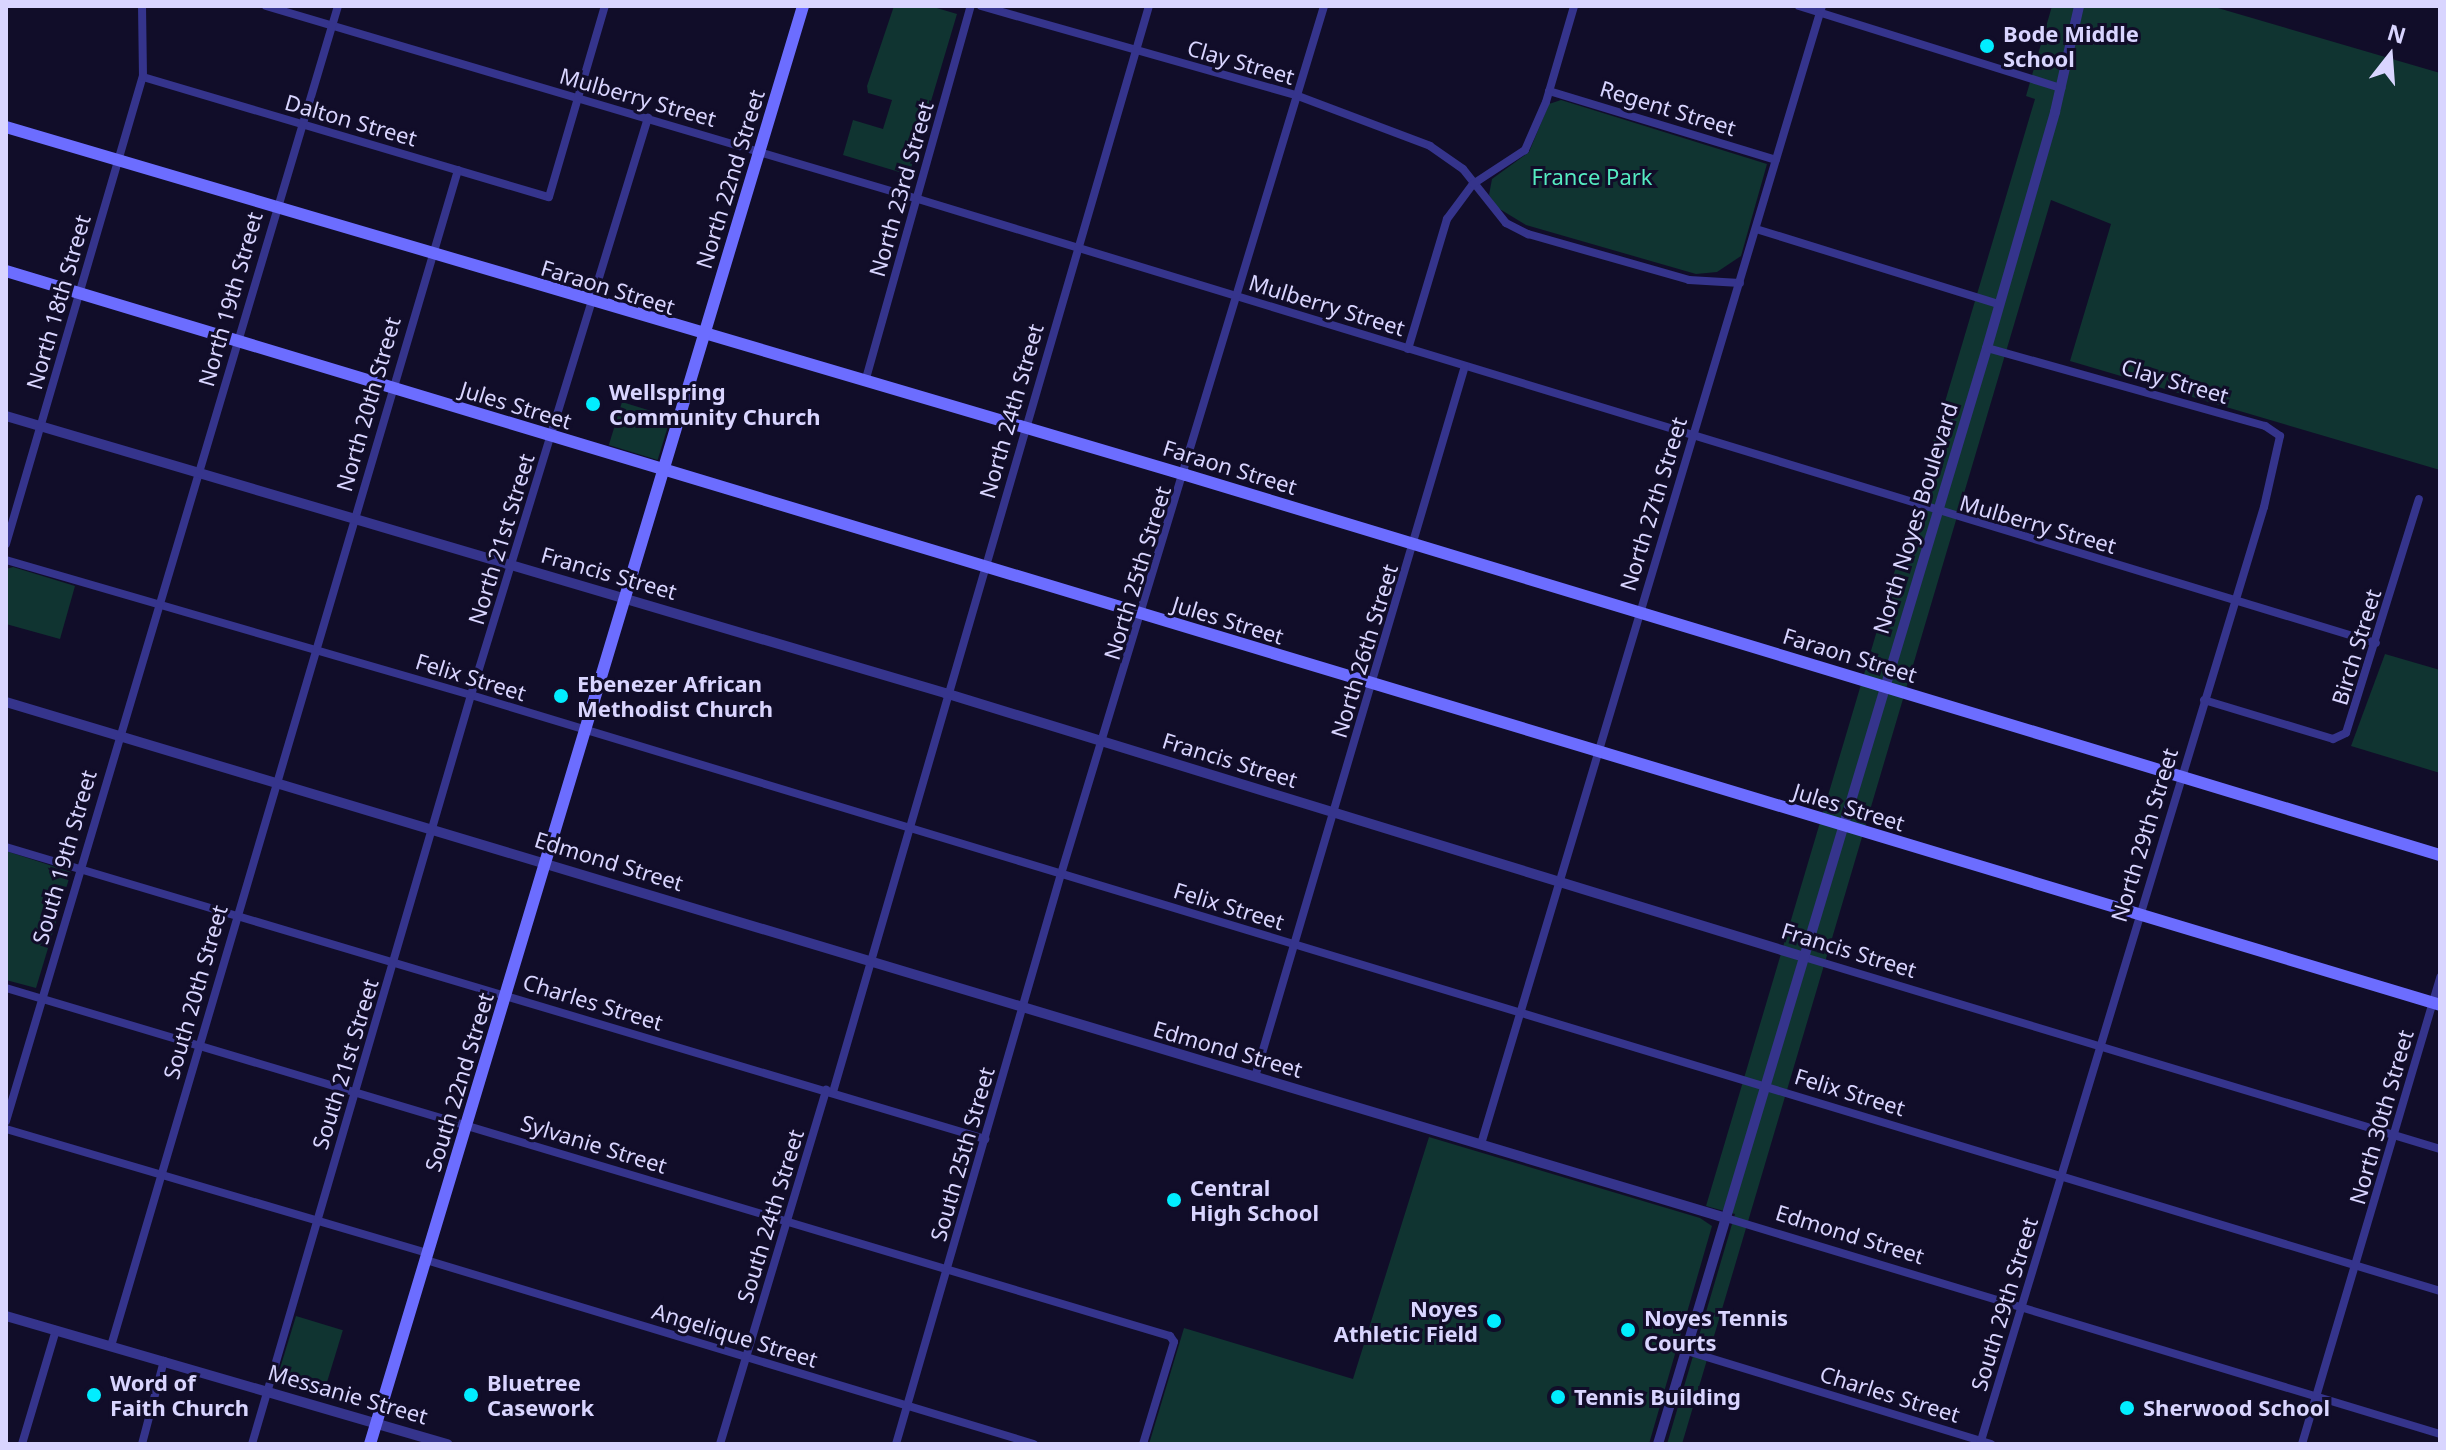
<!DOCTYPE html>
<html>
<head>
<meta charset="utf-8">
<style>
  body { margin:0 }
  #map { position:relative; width:2446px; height:1450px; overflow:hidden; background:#110d29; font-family:"Noto Sans",sans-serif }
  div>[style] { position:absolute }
  .green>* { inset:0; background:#103431; transform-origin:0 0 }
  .minor>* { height:8px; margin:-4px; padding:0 4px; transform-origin:4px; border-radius:4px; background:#35348c }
  .tertiary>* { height:10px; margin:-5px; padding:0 5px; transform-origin:5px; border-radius:5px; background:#35348c }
  .secondary>* { height:12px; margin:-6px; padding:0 6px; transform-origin:6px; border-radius:6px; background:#6c6dff }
  .dots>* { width:22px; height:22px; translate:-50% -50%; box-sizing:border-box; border:4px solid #110d29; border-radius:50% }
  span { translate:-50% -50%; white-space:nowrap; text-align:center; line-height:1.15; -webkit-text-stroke:6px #110d29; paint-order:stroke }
  .poi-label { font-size:22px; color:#d9d5ff; font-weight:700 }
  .left { translate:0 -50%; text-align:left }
  .right { translate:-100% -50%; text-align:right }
  .street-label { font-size:22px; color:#d9d5ff }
  .park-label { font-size:22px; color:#55ebc1 }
  .frame { position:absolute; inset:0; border:8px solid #d9d5ff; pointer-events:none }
  .north { position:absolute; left:2350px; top:16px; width:80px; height:80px; -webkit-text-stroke:6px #110d29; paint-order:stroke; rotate:17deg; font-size:22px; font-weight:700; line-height:32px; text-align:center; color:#d9d5ff }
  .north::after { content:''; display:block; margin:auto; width:28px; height:36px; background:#d9d5ff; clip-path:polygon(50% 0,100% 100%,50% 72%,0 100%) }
</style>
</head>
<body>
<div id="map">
  <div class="green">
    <i style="clip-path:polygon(894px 6px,930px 6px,957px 14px,909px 175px,843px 155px,853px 120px,883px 129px,892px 100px,868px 93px,867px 86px)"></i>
    <i style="clip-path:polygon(2052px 6px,2211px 6px,2440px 73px,2440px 470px,2070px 361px,2111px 224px,2051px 200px,1682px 1444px,1667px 1444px,1735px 1214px,1706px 1206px,2035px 99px,2026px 96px)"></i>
    <i style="clip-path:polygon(1561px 100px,1767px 164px,1741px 256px,1717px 272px,1696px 274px,1526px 225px,1498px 208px,1489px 195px,1492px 179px,1529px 152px,1549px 104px)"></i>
    <i style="left:622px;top:402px;width:51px;height:45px;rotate:17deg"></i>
    <i style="clip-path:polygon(13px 567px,75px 586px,60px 639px,6px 624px,6px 569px)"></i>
    <i style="clip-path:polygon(2385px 654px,2440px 670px,2440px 773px,2351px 746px)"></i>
    <i style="clip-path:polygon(6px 851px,71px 872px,36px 988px,6px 980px)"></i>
    <i style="clip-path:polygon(1429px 1137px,1700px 1218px,1712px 1226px,1649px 1444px,1149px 1444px,1184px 1328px,1353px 1379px)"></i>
    <i style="left:296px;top:1316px;width:49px;height:68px;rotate:17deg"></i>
  </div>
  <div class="minor">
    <i style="left:266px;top:6px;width:680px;rotate:16.49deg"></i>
    <i style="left:918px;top:199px;width:1524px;rotate:16.94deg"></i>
    <i style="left:981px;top:6px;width:330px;rotate:15.8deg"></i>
    <i style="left:1298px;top:96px;width:141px;rotate:20.7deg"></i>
    <i style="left:1430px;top:146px;width:40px;rotate:34.9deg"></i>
    <i style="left:1463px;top:169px;width:69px;rotate:51.5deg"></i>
    <i style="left:1506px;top:223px;width:25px;rotate:27deg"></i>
    <i style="left:1528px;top:234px;width:167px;rotate:15.9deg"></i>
    <i style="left:1689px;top:280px;width:51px;rotate:3.4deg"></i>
    <i style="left:1799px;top:6px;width:275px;rotate:17.4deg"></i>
    <i style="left:143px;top:77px;width:423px;rotate:16.5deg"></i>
    <i style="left:549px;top:197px;width:199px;rotate:-73.7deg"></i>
    <i style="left:1549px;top:91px;width:237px;rotate:16.9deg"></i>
    <i style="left:1756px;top:229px;width:254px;rotate:17.2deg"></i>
    <i style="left:1408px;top:349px;width:136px;rotate:-73.3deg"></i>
    <i style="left:1447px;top:219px;width:44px;rotate:-53.4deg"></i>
    <i style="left:1473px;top:184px;width:62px;rotate:-33.2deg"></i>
    <i style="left:1525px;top:150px;width:52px;rotate:-66.4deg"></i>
    <i style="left:1546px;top:102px;width:100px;rotate:-73.7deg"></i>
    <i style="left:865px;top:382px;width:391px;rotate:-74.3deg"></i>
    <i style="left:6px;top:544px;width:487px;rotate:-73.7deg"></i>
    <i style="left:143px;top:77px;width:71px;rotate:-90.8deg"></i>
    <i style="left:6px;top:560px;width:484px;rotate:16.2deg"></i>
    <i style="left:471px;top:695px;width:2057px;rotate:16.84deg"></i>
    <i style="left:2204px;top:700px;width:135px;rotate:16.8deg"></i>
    <i style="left:2333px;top:739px;width:14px;rotate:-25deg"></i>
    <i style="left:2346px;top:733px;width:245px;rotate:-72.7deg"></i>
    <i style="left:6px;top:847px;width:1022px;rotate:16.61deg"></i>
    <i style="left:1804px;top:957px;width:664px;rotate:16.8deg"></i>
    <i style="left:6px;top:988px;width:1215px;rotate:16.65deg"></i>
    <i style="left:1170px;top:1336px;width:7px;rotate:56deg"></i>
    <i style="left:1174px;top:1342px;width:107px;rotate:106.9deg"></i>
    <i style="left:1255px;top:1077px;width:741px;rotate:-73.55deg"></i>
    <i style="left:833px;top:1092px;width:1131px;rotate:-73.78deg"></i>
    <i style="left:6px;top:1121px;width:1163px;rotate:-73.42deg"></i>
    <i style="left:6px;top:1129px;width:440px;rotate:16.4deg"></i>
    <i style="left:1481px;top:1144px;width:1188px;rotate:-73.32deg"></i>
    <i style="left:1726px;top:1218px;width:746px;rotate:16.83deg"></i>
    <i style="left:426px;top:1260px;width:635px;rotate:16.84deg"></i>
    <i style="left:111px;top:1346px;width:1226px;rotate:-73.56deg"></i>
    <i style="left:1687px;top:1351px;width:318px;rotate:17deg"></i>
    <i style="left:22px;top:1444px;width:119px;rotate:-73.4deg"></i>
    <i style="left:142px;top:1444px;width:86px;rotate:-75.2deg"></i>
    <i style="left:252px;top:1444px;width:780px;rotate:-73.7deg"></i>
    <i style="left:471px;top:695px;width:604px;rotate:-72.95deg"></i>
    <i style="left:720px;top:1444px;width:370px;rotate:-73.3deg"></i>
    <i style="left:896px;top:1444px;width:593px;rotate:-73.86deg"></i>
    <i style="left:1061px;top:874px;width:907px;rotate:-73.14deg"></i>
    <i style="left:1980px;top:1444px;width:979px;rotate:-73.14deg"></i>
    <i style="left:2264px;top:507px;width:73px;rotate:-77.3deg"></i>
    <i style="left:2280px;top:436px;width:18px;rotate:-146deg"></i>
    <i style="left:2265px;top:426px;width:289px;rotate:-164.3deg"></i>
    <i style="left:2302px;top:1444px;width:487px;rotate:-73.5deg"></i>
  </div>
  <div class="tertiary">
    <i style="left:6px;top:416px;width:979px;rotate:16.44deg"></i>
    <i style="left:945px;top:693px;width:899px;rotate:17.08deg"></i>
    <i style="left:6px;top:702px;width:1796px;rotate:16.7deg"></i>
    <i style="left:6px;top:1316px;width:460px;rotate:16.2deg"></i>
    <i style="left:1658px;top:1444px;width:1144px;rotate:-73.29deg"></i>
    <i style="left:1987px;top:348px;width:246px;rotate:-73.9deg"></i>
    <i style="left:2055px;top:112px;width:109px;rotate:-77.2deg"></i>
  </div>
  <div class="secondary">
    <i style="left:6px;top:127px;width:1230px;rotate:16.43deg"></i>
    <i style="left:1186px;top:475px;width:1310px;rotate:16.86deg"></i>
    <i style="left:6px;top:271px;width:2542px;rotate:16.78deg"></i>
    <i style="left:370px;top:1444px;width:1502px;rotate:-73.24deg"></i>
  </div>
  <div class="dots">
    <i style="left:1987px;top:46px;background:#01edff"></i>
    <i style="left:593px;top:404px;background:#01edff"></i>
    <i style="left:561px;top:696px;background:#01edff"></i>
    <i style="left:1174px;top:1200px;background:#01edff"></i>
    <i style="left:1494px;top:1321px;background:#01edff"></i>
    <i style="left:1628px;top:1330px;background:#01edff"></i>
    <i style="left:94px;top:1395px;background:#01edff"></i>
    <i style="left:471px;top:1395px;background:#01edff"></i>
    <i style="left:1558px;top:1397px;background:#01edff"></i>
    <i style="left:2127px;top:1408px;background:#01edff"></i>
  </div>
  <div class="poi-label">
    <span class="left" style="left:2003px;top:46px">Bode Middle<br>School</span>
    <span class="left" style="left:609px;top:404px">Wellspring<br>Community Church</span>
    <span class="left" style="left:577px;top:696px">Ebenezer African<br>Methodist Church</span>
    <span class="left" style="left:1190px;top:1200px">Central<br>High School</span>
    <span class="right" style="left:1478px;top:1321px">Noyes<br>Athletic Field</span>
    <span class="left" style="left:1644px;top:1330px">Noyes Tennis<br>Courts</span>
    <span class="left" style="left:110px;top:1395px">Word of<br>Faith Church</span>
    <span class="left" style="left:487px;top:1395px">Bluetree<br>Casework</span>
    <span class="left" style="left:1574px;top:1397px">Tennis Building</span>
    <span class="left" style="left:2143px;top:1408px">Sherwood School</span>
  </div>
  <div class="street-label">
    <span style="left:1241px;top:62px;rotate:16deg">Clay Street</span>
    <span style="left:638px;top:97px;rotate:16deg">Mulberry Street</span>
    <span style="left:1668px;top:108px;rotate:17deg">Regent Street</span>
    <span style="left:351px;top:120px;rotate:16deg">Dalton Street</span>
    <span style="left:730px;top:179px;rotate:-73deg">North 22nd Street</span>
    <span style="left:901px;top:189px;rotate:-74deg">North 23rd Street</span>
    <span style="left:608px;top:287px;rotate:17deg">Faraon Street</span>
    <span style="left:230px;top:299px;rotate:-74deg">North 19th Street</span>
    <span style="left:58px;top:302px;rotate:-74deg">North 18th Street</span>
    <span style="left:1327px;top:305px;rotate:17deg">Mulberry Street</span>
    <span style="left:2175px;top:381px;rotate:16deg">Clay Street</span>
    <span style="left:368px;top:404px;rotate:-74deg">North 20th Street</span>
    <span style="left:516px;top:405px;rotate:17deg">Jules Street</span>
    <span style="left:1011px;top:411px;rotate:-74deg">North 24th Street</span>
    <span style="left:1230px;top:467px;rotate:17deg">Faraon Street</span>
    <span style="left:1653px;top:504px;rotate:-73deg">North 27th Street</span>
    <span style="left:1915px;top:518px;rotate:-73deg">North Noyes Boulevard</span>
    <span style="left:2038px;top:524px;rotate:16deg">Mulberry Street</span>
    <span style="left:501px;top:539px;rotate:-73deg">North 21st Street</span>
    <span style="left:609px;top:573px;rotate:16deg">Francis Street</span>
    <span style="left:1137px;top:573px;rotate:-73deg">North 25th Street</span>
    <span style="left:1228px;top:620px;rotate:17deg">Jules Street</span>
    <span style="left:2356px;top:647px;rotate:-73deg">Birch Street</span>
    <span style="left:1364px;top:651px;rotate:-73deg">North 26th Street</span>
    <span style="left:1850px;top:655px;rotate:17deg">Faraon Street</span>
    <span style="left:471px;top:677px;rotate:17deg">Felix Street</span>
    <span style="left:1230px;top:760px;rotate:17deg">Francis Street</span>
    <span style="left:1849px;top:807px;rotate:17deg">Jules Street</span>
    <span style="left:2144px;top:835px;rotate:-73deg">North 29th Street</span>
    <span style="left:64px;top:857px;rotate:-74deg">South 19th Street</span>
    <span style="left:609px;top:861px;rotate:17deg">Edmond Street</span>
    <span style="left:1229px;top:906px;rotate:17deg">Felix Street</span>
    <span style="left:1849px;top:950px;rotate:17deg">Francis Street</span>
    <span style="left:195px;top:992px;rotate:-74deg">South 20th Street</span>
    <span style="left:593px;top:1002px;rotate:17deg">Charles Street</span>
    <span style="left:1228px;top:1049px;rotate:16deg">Edmond Street</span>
    <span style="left:345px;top:1064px;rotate:-73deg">South 21st Street</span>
    <span style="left:459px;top:1082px;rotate:-73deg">South 22nd Street</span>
    <span style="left:1850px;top:1092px;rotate:17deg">Felix Street</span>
    <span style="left:2381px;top:1117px;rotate:-74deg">North 30th Street</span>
    <span style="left:594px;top:1144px;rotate:17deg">Sylvanie Street</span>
    <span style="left:962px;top:1154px;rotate:-74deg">South 25th Street</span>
    <span style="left:770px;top:1216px;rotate:-73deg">South 24th Street</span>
    <span style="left:1850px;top:1234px;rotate:17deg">Edmond Street</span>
    <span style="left:2004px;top:1304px;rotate:-73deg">South 29th Street</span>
    <span style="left:735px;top:1335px;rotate:17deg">Angelique Street</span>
    <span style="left:348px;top:1394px;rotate:16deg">Messanie Street</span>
    <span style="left:1890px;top:1394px;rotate:17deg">Charles Street</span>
  </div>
  <div class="park-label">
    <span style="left:1592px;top:177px">France Park</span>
  </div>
  <div class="frame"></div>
  <div class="north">N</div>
</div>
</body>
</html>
